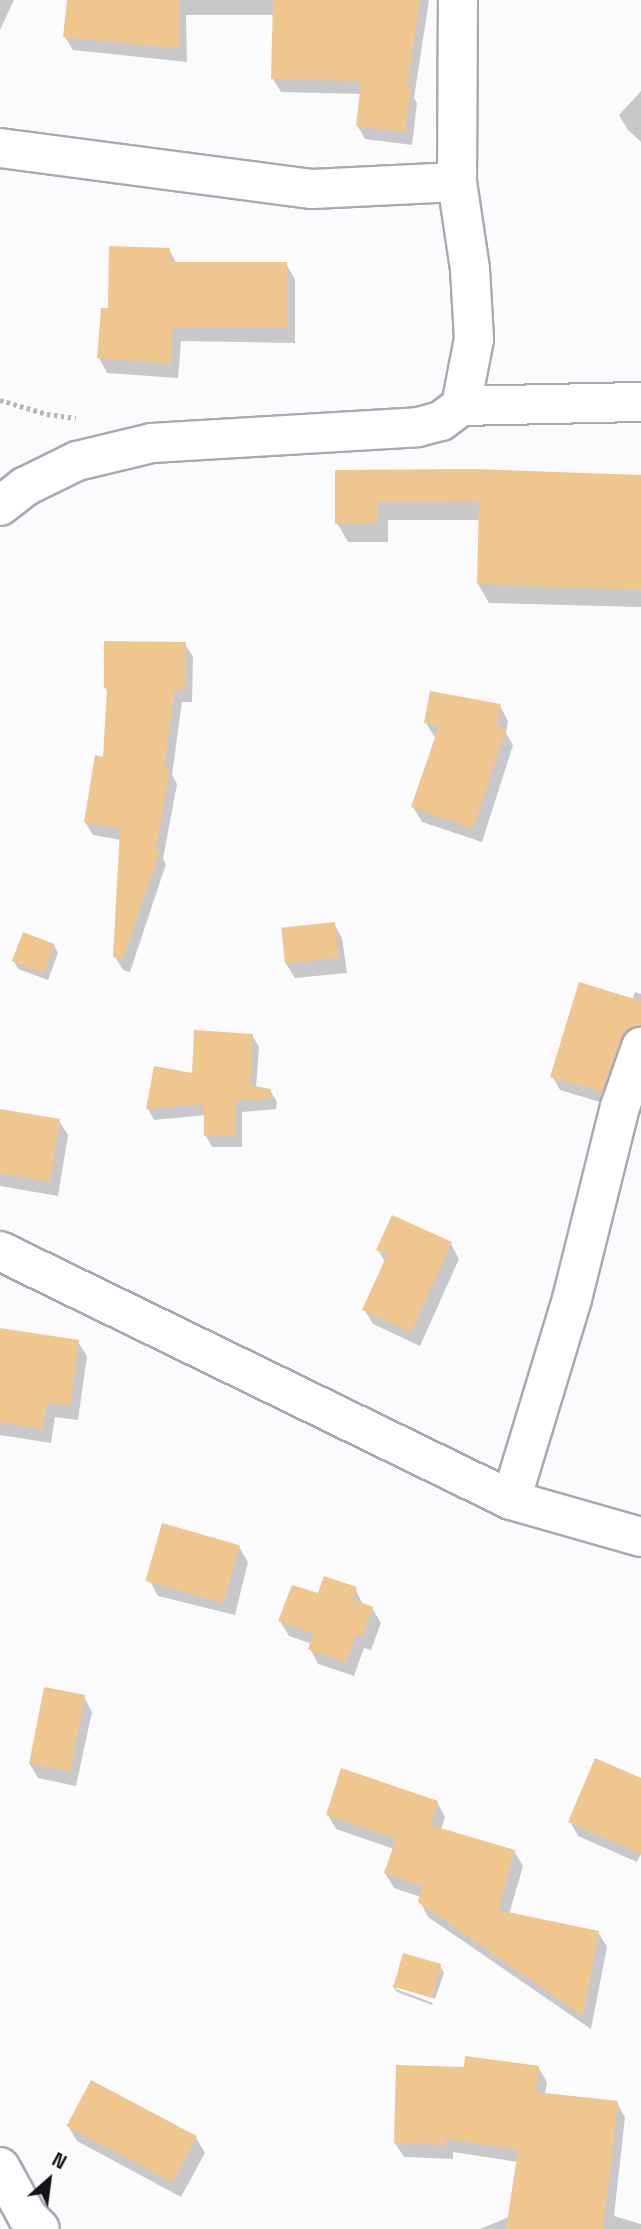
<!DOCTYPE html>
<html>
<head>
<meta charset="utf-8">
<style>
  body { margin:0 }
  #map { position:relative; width:641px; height:2229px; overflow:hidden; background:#fbfbfd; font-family:"Space Grotesk",sans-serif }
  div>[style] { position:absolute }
  .shadow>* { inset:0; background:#0003 }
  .building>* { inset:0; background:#f0c68f; transform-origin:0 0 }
  .path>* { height:4.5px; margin-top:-2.25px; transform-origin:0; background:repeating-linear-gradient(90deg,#b5b5b7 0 3.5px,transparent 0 7px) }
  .roads { filter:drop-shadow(2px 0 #a9a9b4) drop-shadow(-2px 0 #a9a9b4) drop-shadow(0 2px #a9a9b4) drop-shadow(0 -2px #a9a9b4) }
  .minor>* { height:38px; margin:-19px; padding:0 19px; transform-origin:19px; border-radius:19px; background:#fff }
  span { translate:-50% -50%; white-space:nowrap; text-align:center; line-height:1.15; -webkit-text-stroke:6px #fff; paint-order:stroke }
  .north { position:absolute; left:14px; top:2145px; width:70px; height:70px; -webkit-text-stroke:5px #fff; paint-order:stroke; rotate:28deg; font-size:19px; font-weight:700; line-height:28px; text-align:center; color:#131317 }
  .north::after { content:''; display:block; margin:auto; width:24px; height:32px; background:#131317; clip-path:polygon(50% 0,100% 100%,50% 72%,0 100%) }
</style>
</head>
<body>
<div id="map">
  <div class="shadow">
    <i style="clip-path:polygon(0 0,14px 0,0 30px)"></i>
    <i style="clip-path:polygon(69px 0,429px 0,414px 98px,417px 103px,412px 145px,365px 139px,357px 125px,361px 94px,281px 92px,273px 79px,274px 15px,186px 15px,187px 62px,73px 50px,65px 37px)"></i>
    <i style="clip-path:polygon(641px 91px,641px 142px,628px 130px,619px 115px)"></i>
    <i style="clip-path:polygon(169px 250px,177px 264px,286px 264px,295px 279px,295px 343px,181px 341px,178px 378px,107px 373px,99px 358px,110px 310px)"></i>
    <i style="clip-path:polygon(336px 472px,641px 477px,641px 607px,489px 603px,478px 584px,480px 520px,388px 520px,388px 542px,348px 542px,337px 523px)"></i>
    <i style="clip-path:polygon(185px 644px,193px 657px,192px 702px,182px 702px,172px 775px,177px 784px,163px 859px,166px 864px,130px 972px,123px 970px,115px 957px,121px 840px,93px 835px,85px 822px,104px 759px,108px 693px,105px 687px)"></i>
    <i style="clip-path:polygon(500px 706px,508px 721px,506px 733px,513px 745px,482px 842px,422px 822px,413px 807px,435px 738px,426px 723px)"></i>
    <i style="clip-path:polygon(334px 924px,342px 938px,347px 973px,295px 978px,286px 964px)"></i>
    <i style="clip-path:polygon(54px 945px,58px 953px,48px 980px,18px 969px,14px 961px)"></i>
    <i style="clip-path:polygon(635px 992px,641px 994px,641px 1041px,610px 1105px,560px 1090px,552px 1076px,632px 1000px)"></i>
    <i style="clip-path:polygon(252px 1035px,259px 1047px,256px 1088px,270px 1090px,277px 1102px,276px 1109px,242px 1112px,242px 1147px,212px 1147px,206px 1136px,206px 1115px,154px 1120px,148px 1109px,156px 1068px,193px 1075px)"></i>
    <i style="clip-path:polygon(0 1110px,59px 1121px,68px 1135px,58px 1196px,0 1186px)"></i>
    <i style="clip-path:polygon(451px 1244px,459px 1259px,420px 1346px,373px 1324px,364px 1309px,385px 1262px,378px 1250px)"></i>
    <i style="clip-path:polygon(0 1330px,78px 1342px,87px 1356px,78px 1420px,55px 1417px,51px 1443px,0 1435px)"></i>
    <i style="clip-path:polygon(239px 1547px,248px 1562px,235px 1615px,158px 1596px,150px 1581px)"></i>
    <i style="clip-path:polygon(355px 1588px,363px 1605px,372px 1608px,381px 1623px,371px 1650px,364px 1648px,354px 1676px,318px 1664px,310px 1649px,312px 1644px,289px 1636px,280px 1621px,319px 1596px)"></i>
    <i style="clip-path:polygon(84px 1697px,92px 1712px,76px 1786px,38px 1778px,29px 1763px)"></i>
    <i style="clip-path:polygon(641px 1780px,641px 1854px,637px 1862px,578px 1836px,570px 1821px)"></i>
    <i style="clip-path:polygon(437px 1802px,445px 1817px,441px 1830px,514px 1851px,523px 1866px,509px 1914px,598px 1932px,607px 1947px,591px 2029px,428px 1917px,420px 1901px,421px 1897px,394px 1888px,385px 1873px,394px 1849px,336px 1829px,328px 1815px)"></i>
    <i style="clip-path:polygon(440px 1966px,444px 1973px,435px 1999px,396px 1985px,396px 1989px,433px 2003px,432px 2005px,397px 1992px,392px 1985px)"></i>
    <i style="clip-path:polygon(538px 2067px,547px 2082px,545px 2094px,617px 2103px,625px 2117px,614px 2216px,641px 2224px,641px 2229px,480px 2229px,509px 2217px,518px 2162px,453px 2152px,453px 2159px,404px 2157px,395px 2143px)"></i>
    <i style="clip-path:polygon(68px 2126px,196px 2138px,205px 2153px,181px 2197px,77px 2141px)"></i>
  </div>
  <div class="building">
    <i style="clip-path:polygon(67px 0,179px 0,180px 49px,63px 37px)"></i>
    <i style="clip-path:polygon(273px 0,420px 0,407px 88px,411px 88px,405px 132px,356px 126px,361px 81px,271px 79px)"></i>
    <i style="clip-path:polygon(109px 246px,170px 248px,169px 262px,287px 262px,287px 328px,173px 327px,171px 364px,97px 358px,101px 308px,108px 308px)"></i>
    <i style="clip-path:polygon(473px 469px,641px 475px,641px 590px,477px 584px,479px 501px,378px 502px,378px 523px,335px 524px,335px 470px)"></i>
    <i style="clip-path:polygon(104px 641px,186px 642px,185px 689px,175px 689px,164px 768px,170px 769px,156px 849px,160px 850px,123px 959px,113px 957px,120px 829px,84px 822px,95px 755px,103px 757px,107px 688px,104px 688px)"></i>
    <i style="clip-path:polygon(430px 691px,501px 704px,497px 727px,506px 729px,473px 828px,411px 807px,439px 726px,424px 723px)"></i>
    <i style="left:335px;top:922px;width:36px;height:54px;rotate:84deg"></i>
    <i style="left:23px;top:932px;width:34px;height:31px;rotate:21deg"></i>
    <i style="clip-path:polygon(579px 982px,641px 1001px,641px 1026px,627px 1030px,621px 1039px,602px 1092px,550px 1077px)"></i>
    <i style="clip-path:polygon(194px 1030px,253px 1034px,250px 1085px,271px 1089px,271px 1098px,236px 1101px,236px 1136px,204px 1136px,204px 1104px,146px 1109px,154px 1066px,192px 1073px)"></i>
    <i style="clip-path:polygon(0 1109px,60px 1119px,50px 1182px,0 1173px)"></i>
    <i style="clip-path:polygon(392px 1215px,452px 1242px,411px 1332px,362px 1310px,387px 1255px,376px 1250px)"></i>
    <i style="clip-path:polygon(0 1328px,79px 1340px,70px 1406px,47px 1403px,43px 1429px,0 1422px)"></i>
    <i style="left:162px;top:1523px;width:81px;height:60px;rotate:16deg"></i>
    <i style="clip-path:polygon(324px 1576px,357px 1587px,352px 1599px,373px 1607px,363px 1636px,356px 1634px,346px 1663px,308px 1649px,314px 1633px,278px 1621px,292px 1585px,318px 1593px)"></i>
    <i style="left:44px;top:1687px;width:42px;height:78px;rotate:11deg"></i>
    <i style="clip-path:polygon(595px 1758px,641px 1778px,641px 1854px,568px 1822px)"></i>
    <i style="clip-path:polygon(341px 1768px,438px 1801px,430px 1825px,515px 1850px,498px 1910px,599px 1931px,583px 2016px,418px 1902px,422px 1886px,384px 1873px,396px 1839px,326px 1815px)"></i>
    <i style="left:403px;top:1953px;width:40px;height:35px;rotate:16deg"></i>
    <i style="clip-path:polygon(465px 2056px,539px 2066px,536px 2092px,618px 2101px,603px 2229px,506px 2229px,518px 2150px,446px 2139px,445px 2145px,394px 2143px,396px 2065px,464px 2067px)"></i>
    <i style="left:91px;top:2080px;width:120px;height:52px;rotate:28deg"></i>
  </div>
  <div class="path">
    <i style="left:0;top:400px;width:49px;rotate:16.6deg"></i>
    <i style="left:47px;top:414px;width:29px;rotate:8deg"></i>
  </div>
  <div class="roads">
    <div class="minor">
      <i style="left:0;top:148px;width:315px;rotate:7.5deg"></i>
      <i style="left:312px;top:189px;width:145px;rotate:-2.8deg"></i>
      <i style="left:461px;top:406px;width:180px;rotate:-1.3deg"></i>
      <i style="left:0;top:506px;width:31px;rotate:-38deg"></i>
      <i style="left:24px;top:487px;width:59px;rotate:-26.1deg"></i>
      <i style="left:77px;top:461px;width:77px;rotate:-13.5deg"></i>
      <i style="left:152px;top:443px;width:266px;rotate:-3.4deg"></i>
      <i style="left:418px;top:427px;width:24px;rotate:-15deg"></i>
      <i style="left:441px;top:421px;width:25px;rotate:-37deg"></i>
      <i style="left:461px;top:406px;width:68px;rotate:-79deg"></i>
      <i style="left:474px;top:339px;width:70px;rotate:-93.3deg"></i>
      <i style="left:470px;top:269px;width:88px;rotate:-98.5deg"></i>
      <i style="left:457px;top:182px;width:182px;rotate:-89.7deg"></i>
      <i style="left:0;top:1251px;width:568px;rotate:25.98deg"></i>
      <i style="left:511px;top:1500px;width:135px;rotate:15.9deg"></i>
      <i style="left:511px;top:1500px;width:210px;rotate:-73.1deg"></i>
      <i style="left:572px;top:1299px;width:198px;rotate:-76deg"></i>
      <i style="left:620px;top:1107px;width:64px;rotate:-70.7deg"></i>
      <i style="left:0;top:2167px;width:56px;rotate:61.1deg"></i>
      <i style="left:27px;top:2216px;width:18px;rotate:45deg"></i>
    </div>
  </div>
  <div class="north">N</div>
</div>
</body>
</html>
